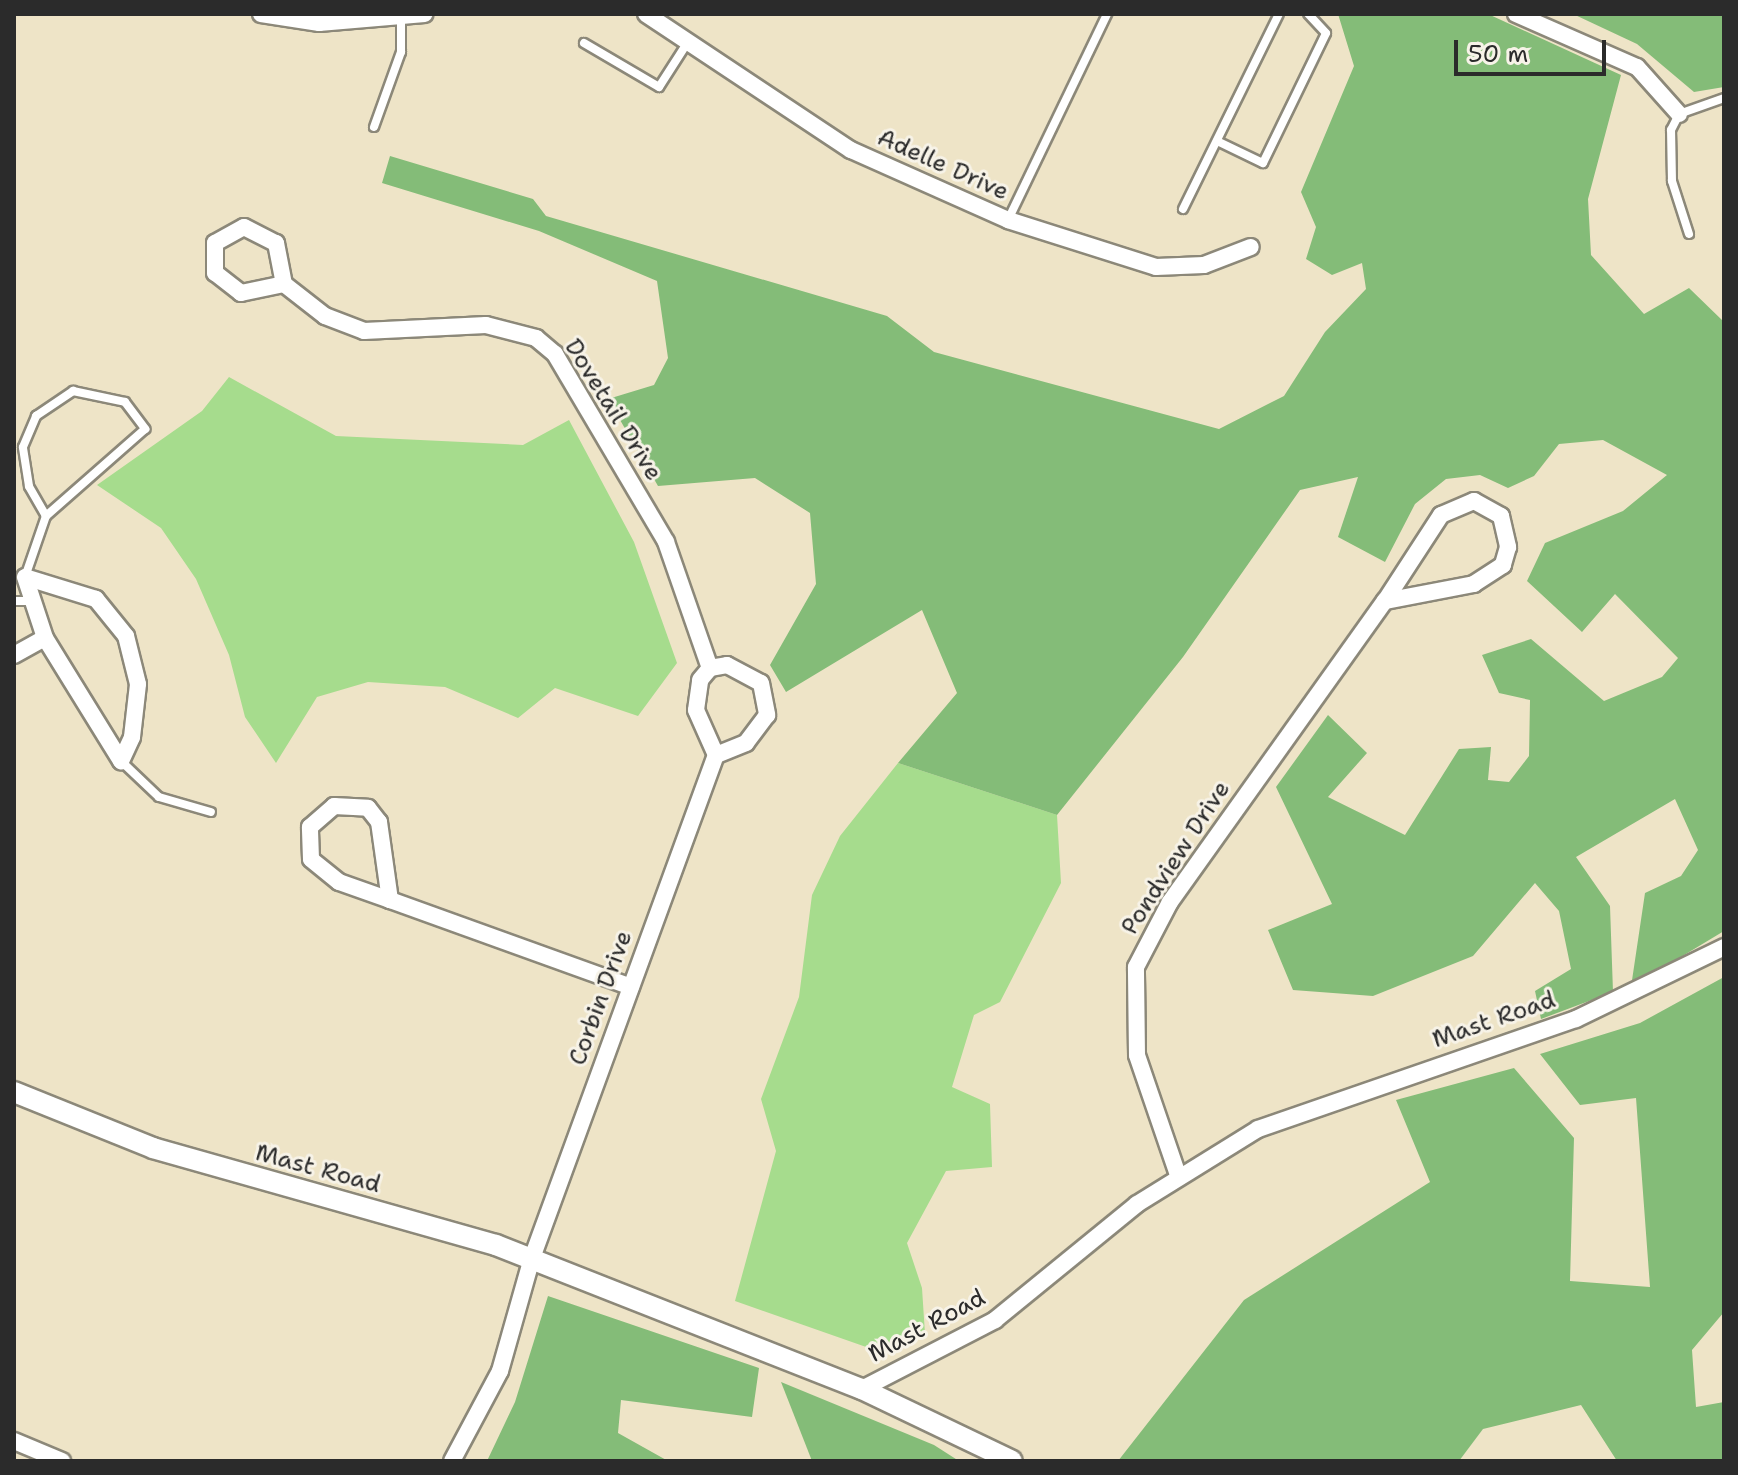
<!DOCTYPE html>
<html>
<head>
<meta charset="utf-8">
<style>
  body { margin:0 }
  #map { position:relative; width:1738px; height:1475px; overflow:hidden; background:#eee4c7; font-family:"Shantell Sans",sans-serif }
  div>[style] { position:absolute }
  .green>* { inset:0; background:#a6dc8d }
  .forest>* { inset:0; background:#84bc78 }
  .roads { filter:drop-shadow(2px 0 #8c8879) drop-shadow(-2px 0 #8c8879) drop-shadow(0 2px #8c8879) drop-shadow(0 -2px #8c8879) }
  .service>* { height:8px; margin:-4px; padding:0 4px; transform-origin:4px; border-radius:4px; background:#fff }
  .minor>* { height:16px; margin:-8px; padding:0 8px; transform-origin:8px; border-radius:8px; background:#fff }
  .tertiary>* { height:20px; margin:-10px; padding:0 10px; transform-origin:10px; border-radius:10px; background:#fff }
  span { translate:-50% -50%; white-space:nowrap; text-align:center; line-height:1.15; -webkit-text-stroke:6px #f7f3e8; paint-order:stroke }
  .street-label { font-size:24px; color:#2b2b2b }
  .frame { position:absolute; inset:0; border:16px solid #2b2b2b; pointer-events:none }
  .scale { position:absolute; left:1454px; top:40px; width:152px; height:36px; box-sizing:border-box; border:4px solid #2b2b2b; border-top:0; padding-left:10px; font-size:24px; line-height:28px; white-space:nowrap; color:#2b2b2b; -webkit-text-stroke:6px #f7f3e8; paint-order:stroke }
</style>
</head>
<body>
<div id="map">
  <div class="green">
    <i style="clip-path:polygon(229px 377px,336px 436px,523px 445px,569px 420px,634px 542px,677px 663px,638px 716px,555px 688px,518px 718px,445px 687px,368px 682px,317px 697px,276px 763px,245px 717px,229px 655px,196px 579px,161px 528px,97px 485px,202px 411px)"></i>
    <i style="clip-path:polygon(898px 763px,1057px 815px,1061px 883px,1000px 1002px,974px 1015px,952px 1087px,990px 1104px,992px 1167px,946px 1171px,907px 1243px,922px 1288px,925px 1334px,869px 1348px,735px 1301px,776px 1151px,761px 1099px,799px 997px,812px 895px,840px 836px)"></i>
  </div>
  <div class="forest">
    <i style="clip-path:polygon(1338px 14px,1488px 14px,1621px 75px,1588px 199px,1591px 255px,1644px 314px,1689px 288px,1724px 322px,1724px 931px,1631px 987px,1645px 893px,1681px 876px,1698px 850px,1675px 799px,1576px 857px,1610px 906px,1613px 992px,1541px 1019px,1535px 991px,1571px 969px,1559px 911px,1535px 883px,1473px 956px,1373px 996px,1293px 990px,1268px 930px,1332px 904px,1276px 787px,1328px 715px,1367px 753px,1328px 797px,1405px 835px,1459px 749px,1491px 747px,1488px 780px,1509px 782px,1529px 756px,1530px 700px,1499px 693px,1482px 655px,1531px 639px,1604px 701px,1662px 677px,1678px 658px,1615px 594px,1582px 632px,1527px 581px,1545px 543px,1623px 511px,1667px 475px,1603px 440px,1559px 444px,1534px 476px,1508px 488px,1480px 475px,1446px 479px,1415px 504px,1385px 562px,1338px 537px,1358px 477px,1300px 490px,1183px 657px,1057px 815px,898px 763px,957px 693px,922px 610px,786px 692px,770px 665px,816px 584px,810px 513px,755px 478px,658px 486px,608px 399px,654px 385px,668px 358px,657px 281px,539px 231px,382px 183px,390px 156px,533px 199px,546px 216px,887px 316px,934px 352px,1219px 429px,1284px 396px,1325px 332px,1366px 289px,1362px 263px,1332px 275px,1306px 259px,1316px 227px,1301px 192px,1354px 66px)"></i>
    <i style="clip-path:polygon(1573px 14px,1724px 14px,1724px 87px,1694px 92px,1637px 44px)"></i>
    <i style="clip-path:polygon(1724px 977px,1724px 1312px,1692px 1350px,1696px 1407px,1724px 1402px,1724px 1461px,1617px 1461px,1581px 1405px,1483px 1429px,1459px 1461px,1118px 1461px,1244px 1300px,1430px 1182px,1396px 1100px,1514px 1068px,1574px 1138px,1570px 1281px,1650px 1287px,1636px 1098px,1580px 1105px,1540px 1054px,1640px 1023px)"></i>
    <i style="clip-path:polygon(548px 1296px,759px 1368px,752px 1417px,621px 1400px,618px 1433px,668px 1461px,487px 1461px,515px 1402px)"></i>
    <i style="clip-path:polygon(781px 1382px,934px 1445px,959px 1461px,812px 1461px)"></i>
  </div>
  <div class="roads">
    <div class="service">
      <i style="left:584px;top:43px;width:87px;rotate:30.4deg"></i>
      <i style="left:659px;top:87px;width:50px;rotate:-57.3deg"></i>
      <i style="left:374px;top:127px;width:80px;rotate:-70.2deg"></i>
      <i style="left:401px;top:52px;width:34px;rotate:-90deg"></i>
      <i style="left:1217px;top:141px;width:51px;rotate:25.6deg"></i>
      <i style="left:1263px;top:163px;width:144px;rotate:-64.1deg"></i>
      <i style="left:1326px;top:33px;width:26px;rotate:-133deg"></i>
      <i style="left:1183px;top:209px;width:217px;rotate:-63.8deg"></i>
      <i style="left:1008px;top:220px;width:229px;rotate:-64.3deg"></i>
      <i style="left:1689px;top:234px;width:56px;rotate:-107.8deg"></i>
      <i style="left:1672px;top:181px;width:51px;rotate:-91.1deg"></i>
      <i style="left:1671px;top:130px;width:18px;rotate:-63deg"></i>
      <i style="left:1679px;top:114px;width:48px;rotate:-19.6deg"></i>
      <i style="left:73px;top:391px;width:53px;rotate:11.9deg"></i>
      <i style="left:125px;top:402px;width:34px;rotate:53deg"></i>
      <i style="left:145px;top:429px;width:132px;rotate:138.7deg"></i>
      <i style="left:46px;top:516px;width:34px;rotate:-120deg"></i>
      <i style="left:29px;top:486px;width:39px;rotate:-99deg"></i>
      <i style="left:23px;top:447px;width:34px;rotate:-67deg"></i>
      <i style="left:36px;top:416px;width:45px;rotate:-34deg"></i>
      <i style="left:25px;top:577px;width:65px;rotate:-71deg"></i>
      <i style="left:14px;top:601px;width:13px"></i>
      <i style="left:121px;top:761px;width:52px;rotate:43.5deg"></i>
      <i style="left:159px;top:797px;width:54px;rotate:16.1deg"></i>
    </div>
    <div class="minor">
      <i style="left:261px;top:14px;width:59px;rotate:8.8deg"></i>
      <i style="left:319px;top:23px;width:106px;rotate:-4.9deg"></i>
      <i style="left:646px;top:14px;width:246px;rotate:33.6deg"></i>
      <i style="left:851px;top:150px;width:172px;rotate:24deg"></i>
      <i style="left:1008px;top:220px;width:155px;rotate:17.6deg"></i>
      <i style="left:1156px;top:267px;width:48px;rotate:-2.4deg"></i>
      <i style="left:1204px;top:265px;width:50px;rotate:-21deg"></i>
      <i style="left:1516px;top:14px;width:132px;rotate:23.7deg"></i>
      <i style="left:1637px;top:67px;width:63px;rotate:48.2deg"></i>
      <i style="left:244px;top:227px;width:36px;rotate:27deg"></i>
      <i style="left:276px;top:243px;width:42px;rotate:79deg"></i>
      <i style="left:284px;top:284px;width:44px;rotate:168.2deg"></i>
      <i style="left:241px;top:293px;width:33px;rotate:-142deg"></i>
      <i style="left:215px;top:273px;width:30px;rotate:-90deg"></i>
      <i style="left:215px;top:243px;width:33px;rotate:-29deg"></i>
      <i style="left:284px;top:284px;width:52px;rotate:38deg"></i>
      <i style="left:325px;top:316px;width:42px;rotate:21deg"></i>
      <i style="left:364px;top:331px;width:122px;rotate:-2.8deg"></i>
      <i style="left:486px;top:325px;width:52px;rotate:14.6deg"></i>
      <i style="left:536px;top:338px;width:25px;rotate:40deg"></i>
      <i style="left:555px;top:354px;width:218px;rotate:59.4deg"></i>
      <i style="left:666px;top:542px;width:133px;rotate:70.8deg"></i>
      <i style="left:1474px;top:501px;width:31px;rotate:29deg"></i>
      <i style="left:1501px;top:516px;width:32px;rotate:77deg"></i>
      <i style="left:1508px;top:547px;width:19px;rotate:106deg"></i>
      <i style="left:1503px;top:565px;width:35px;rotate:147deg"></i>
      <i style="left:1474px;top:584px;width:91px;rotate:169.2deg"></i>
      <i style="left:1385px;top:601px;width:103px;rotate:-56.9deg"></i>
      <i style="left:1441px;top:515px;width:36px;rotate:-23deg"></i>
      <i style="left:14px;top:655px;width:35px;rotate:-29deg"></i>
      <i style="left:45px;top:638px;width:145px;rotate:58.3deg"></i>
      <i style="left:121px;top:761px;width:26px;rotate:-65deg"></i>
      <i style="left:132px;top:737px;width:53px;rotate:-83.5deg"></i>
      <i style="left:138px;top:684px;width:49px;rotate:-104deg"></i>
      <i style="left:126px;top:636px;width:48px;rotate:-129deg"></i>
      <i style="left:96px;top:599px;width:74px;rotate:-162.8deg"></i>
      <i style="left:25px;top:577px;width:64px;rotate:71.8deg"></i>
      <i style="left:334px;top:806px;width:34px;rotate:3deg"></i>
      <i style="left:368px;top:808px;width:18px;rotate:52deg"></i>
      <i style="left:379px;top:822px;width:79px;rotate:82deg"></i>
      <i style="left:390px;top:900px;width:54px;rotate:-160.6deg"></i>
      <i style="left:339px;top:882px;width:36px;rotate:-141deg"></i>
      <i style="left:311px;top:859px;width:32px;rotate:-92deg"></i>
      <i style="left:310px;top:827px;width:32px;rotate:-41deg"></i>
      <i style="left:390px;top:900px;width:256px;rotate:19.8deg"></i>
      <i style="left:1178px;top:1175px;width:127px;rotate:-108.9deg"></i>
      <i style="left:1137px;top:1055px;width:88px;rotate:-90.7deg"></i>
      <i style="left:1136px;top:967px;width:73px;rotate:-62.4deg"></i>
      <i style="left:1170px;top:902px;width:370px;rotate:-54.5deg"></i>
      <i style="left:862px;top:1389px;width:150px;rotate:-27.4deg"></i>
      <i style="left:995px;top:1320px;width:183px;rotate:-39.2deg"></i>
      <i style="left:1137px;top:1204px;width:142px;rotate:-31.8deg"></i>
      <i style="left:1258px;top:1129px;width:336px;rotate:-19.1deg"></i>
      <i style="left:1576px;top:1019px;width:165px;rotate:-25.9deg"></i>
      <i style="left:14px;top:1441px;width:52px;rotate:22.6deg"></i>
      <i style="left:452px;top:1461px;width:102px;rotate:-61.9deg"></i>
      <i style="left:500px;top:1371px;width:117px;rotate:-74.2deg"></i>
      <i style="left:532px;top:1258px;width:536px;rotate:-69.91deg"></i>
      <i style="left:716px;top:755px;width:49px;rotate:-114deg"></i>
      <i style="left:696px;top:710px;width:30px;rotate:-82deg"></i>
      <i style="left:700px;top:680px;width:16px;rotate:-50deg"></i>
      <i style="left:710px;top:668px;width:17px;rotate:-10deg"></i>
      <i style="left:727px;top:665px;width:38px;rotate:28deg"></i>
      <i style="left:761px;top:683px;width:33px;rotate:79deg"></i>
      <i style="left:767px;top:715px;width:35px;rotate:127deg"></i>
      <i style="left:746px;top:743px;width:32px;rotate:158deg"></i>
    </div>
    <div class="tertiary">
      <i style="left:14px;top:1092px;width:150px;rotate:21.9deg"></i>
      <i style="left:153px;top:1148px;width:356px;rotate:15.8deg"></i>
      <i style="left:496px;top:1245px;width:393px;rotate:21.5deg"></i>
      <i style="left:862px;top:1389px;width:166px;rotate:25.6deg"></i>
    </div>
  </div>
  <div class="street-label">
    <span style="left:943px;top:165px;rotate:24deg">Adelle Drive</span>
    <span style="left:613px;top:410px;rotate:58deg">Dovetail Drive</span>
    <span style="left:1176px;top:858px;rotate:-57deg">Pondview Drive</span>
    <span style="left:601px;top:998px;rotate:-70deg">Corbin Drive</span>
    <span style="left:1494px;top:1020px;rotate:-19deg">Mast Road</span>
    <span style="left:318px;top:1169px;rotate:15deg">Mast Road</span>
    <span style="left:927px;top:1326px;rotate:-28deg">Mast Road</span>
  </div>
  <div class="frame"></div>
  <div class="scale">50 m</div>
</div>
</body>
</html>
